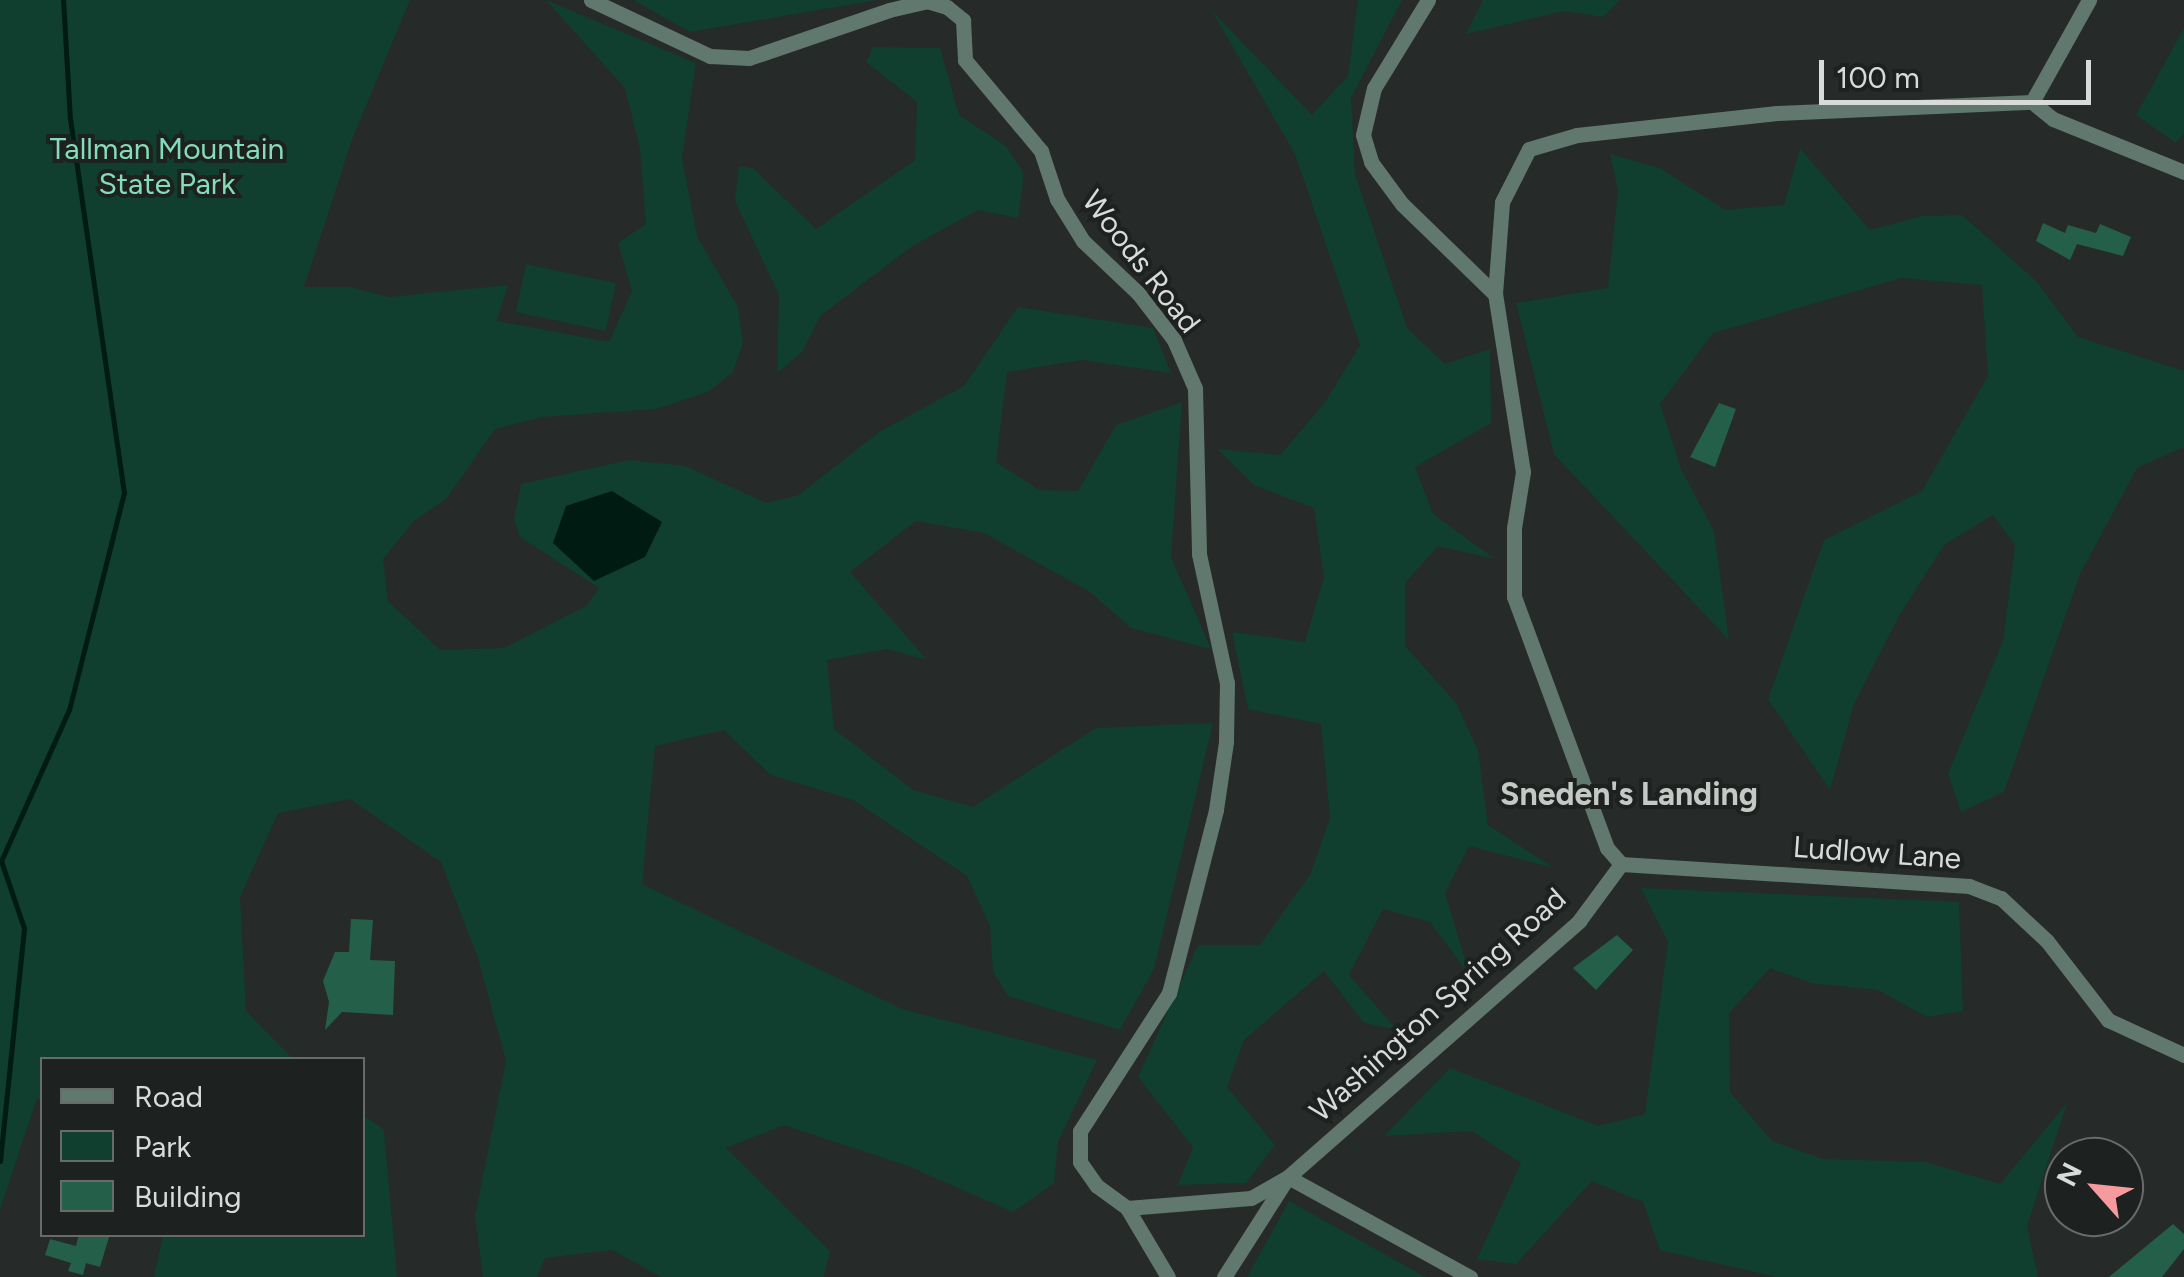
<!DOCTYPE html>
<html>
<head>
<meta charset="utf-8">
<style>
  body { margin:0 }
  #map { position:relative; width:2184px; height:1277px; overflow:hidden; background:#262a29; font-family:Figtree,sans-serif }
  div>[style] { position:absolute }
  .green>* { inset:0; background:#103e2f; transform-origin:0 0 }
  .water>* { inset:0; background:#001c12 }
  .stream>* { height:5px; margin:-2.5px; padding:0 2.5px; transform-origin:2.5px; border-radius:2.5px; background:#001c12 }
  .building>* { inset:0; background:#245f4a }
  .street>* { height:15px; margin:-7.5px; padding:0 7.5px; transform-origin:7.5px; border-radius:7.5px; background:#60786e }
  span { translate:-50% -50%; white-space:nowrap; text-align:center; line-height:1.15; -webkit-text-stroke:8px #1d211f; paint-order:stroke }
  .park-label { font-size:30px; color:#83ddba }
  .street-label { font-size:30px; color:#d9dbda }
  .neighbourhood-label { font-size:32px; color:#c4c9c6; font-weight:700 }
  .legend { position:absolute; left:40px; top:1057px; width:325px; height:180px; box-sizing:border-box; background:#1d211f; border:2px solid #686b6a; margin:0; padding:12px 18px; list-style:none; font-size:30px; color:#d9dbda }
  .legend li { display:flex; align-items:center; gap:20px; height:50px }
  .legend b { width:50px; border:2px solid #686b6a }
  .north { position:absolute; left:2044px; top:1137px; width:100px; height:100px; box-sizing:border-box; background:#1d211f; border:2px solid #686b6a; border-radius:50%; rotate:297deg; font-size:28px; font-weight:700; line-height:40px; text-align:center; color:#d9dbda }
  .north::after { content:''; display:block; margin:auto; width:35px; height:45px; background:#f59b9e; clip-path:polygon(50% 0,100% 100%,50% 72%,0 100%) }
  .scale { position:absolute; left:1819px; top:60px; width:272px; height:45px; box-sizing:border-box; border:5px solid #d9dbda; border-top:0; padding-left:12px; font-size:30px; line-height:35px; white-space:nowrap; color:#d9dbda; -webkit-text-stroke:8px #1d211f; paint-order:stroke }
</style>
</head>
<body>
<div id="map">
  <div class="green">
    <i style="clip-path:polygon(0 0,410px 0,353px 137px,304px 287px,350px 287px,389px 297px,508px 285px,497px 321px,609px 342px,632px 291px,618px 243px,646px 224px,640px 149px,625px 88px,546px 0,696px 63px,682px 158px,697px 236px,738px 307px,743px 343px,733px 372px,708px 392px,656px 409px,542px 417px,495px 429px,447px 498px,414px 521px,383px 559px,388px 601px,440px 650px,504px 648px,586px 606px,599px 588px,520px 537px,514px 519px,521px 484px,629px 460px,685px 466px,766px 503px,799px 495px,879px 432px,964px 386px,1018px 307px,1153px 328px,1171px 373px,1082px 360px,1007px 372px,996px 462px,1039px 490px,1078px 491px,1116px 425px,1182px 402px,1171px 557px,1211px 649px,1131px 628px,1090px 592px,984px 533px,916px 521px,850px 572px,927px 660px,887px 649px,827px 660px,834px 729px,913px 790px,973px 807px,1096px 728px,1213px 723px,1154px 969px,1120px 1030px,1008px 996px,993px 971px,990px 926px,967px 876px,853px 800px,771px 775px,724px 730px,655px 746px,642px 884px,902px 1009px,1097px 1060px,1058px 1142px,1054px 1183px,1013px 1212px,908px 1166px,784px 1125px,726px 1148px,830px 1251px,824px 1277px,661px 1277px,612px 1250px,545px 1258px,537px 1277px,483px 1277px,475px 1216px,506px 1061px,478px 958px,441px 862px,350px 799px,278px 813px,240px 897px,246px 1011px,293px 1059px,42px 1060px,42px 1102px,37px 1098px,0 1210px)"></i>
    <i style="clip-path:polygon(633px 0,877px 0,690px 32px)"></i>
    <i style="clip-path:polygon(1358px 0,1402px 0,1351px 98px,1355px 174px,1407px 328px,1445px 364px,1490px 349px,1491px 423px,1415px 467px,1433px 514px,1495px 559px,1438px 546px,1405px 583px,1405px 646px,1456px 703px,1478px 750px,1488px 825px,1554px 868px,1469px 846px,1445px 893px,1470px 976px,1430px 922px,1383px 909px,1349px 975px,1397px 1030px,1364px 1023px,1324px 971px,1244px 1040px,1227px 1087px,1275px 1145px,1246px 1183px,1178px 1185px,1193px 1147px,1138px 1077px,1198px 945px,1260px 945px,1310px 875px,1330px 818px,1321px 724px,1248px 709px,1232px 632px,1305px 642px,1324px 577px,1314px 508px,1254px 485px,1217px 449px,1280px 455px,1324px 404px,1360px 345px,1295px 154px,1212px 11px,1312px 115px,1348px 76px)"></i>
    <i style="clip-path:polygon(1483px 0,1620px 0,1603px 17px,1564px 11px,1466px 34px)"></i>
    <i style="clip-path:polygon(2184px 28px,2184px 133px,2176px 143px,2136px 115px)"></i>
    <i style="clip-path:polygon(873px 47px,940px 48px,959px 115px,1006px 146px,1024px 174px,1018px 218px,978px 210px,914px 245px,820px 316px,802px 352px,777px 373px,779px 295px,735px 201px,739px 166px,753px 168px,816px 229px,915px 160px,917px 102px,866px 62px)"></i>
    <i style="clip-path:polygon(1800px 148px,1870px 230px,1922px 216px,1962px 215px,2037px 282px,2078px 337px,2184px 371px,2184px 447px,2137px 468px,2080px 574px,2004px 792px,1961px 812px,1948px 774px,2003px 641px,2015px 545px,1993px 515px,1944px 545px,1899px 616px,1854px 704px,1830px 790px,1768px 699px,1824px 540px,1922px 491px,1988px 376px,1982px 285px,1901px 278px,1713px 333px,1660px 404px,1681px 469px,1714px 531px,1729px 640px,1554px 454px,1516px 303px,1608px 288px,1618px 190px,1610px 154px,1660px 168px,1725px 210px,1784px 205px)"></i>
    <i style="left:526px;top:264px;width:92px;height:49px;rotate:12deg"></i>
    <i style="clip-path:polygon(1641px 888px,1959px 902px,1963px 1011px,1927px 1017px,1878px 990px,1811px 983px,1770px 968px,1729px 1013px,1730px 1092px,1772px 1141px,1823px 1159px,1926px 1162px,2000px 1184px,2067px 1103px,2027px 1226px,2038px 1277px,1776px 1277px,1660px 1250px,1643px 1202px,1592px 1181px,1516px 1264px,1477px 1259px,1521px 1163px,1472px 1131px,1384px 1136px,1450px 1068px,1598px 1126px,1645px 1114px,1668px 942px)"></i>
    <i style="clip-path:polygon(363px 1115px,384px 1130px,397px 1277px,154px 1277px,163px 1235px,362px 1234px)"></i>
    <i style="clip-path:polygon(1289px 1201px,1426px 1277px,1247px 1277px)"></i>
  </div>
  <div class="water">
    <i style="clip-path:polygon(612px 491px,662px 522px,645px 557px,594px 581px,553px 543px,566px 506px)"></i>
  </div>
  <div class="stream">
    <i style="left:0;top:1161px;width:234px;rotate:-84.1deg"></i>
    <i style="left:24px;top:928px;width:71px;rotate:-108.9deg"></i>
    <i style="left:1px;top:861px;width:166px;rotate:-65.8deg"></i>
    <i style="left:69px;top:710px;width:224px;rotate:-75.8deg"></i>
    <i style="left:124px;top:493px;width:377px;rotate:-98.2deg"></i>
    <i style="left:70px;top:120px;width:120px;rotate:-93.3deg"></i>
  </div>
  <div class="building">
    <i style="clip-path:polygon(2043px 223px,2065px 233px,2068px 225px,2096px 233px,2100px 224px,2131px 237px,2123px 256px,2077px 244px,2070px 260px,2036px 241px)"></i>
    <i style="clip-path:polygon(1719px 403px,1736px 409px,1715px 467px,1690px 457px)"></i>
    <i style="clip-path:polygon(351px 919px,373px 920px,370px 960px,395px 961px,393px 1015px,342px 1012px,325px 1030px,329px 1002px,323px 981px,335px 952px,349px 952px)"></i>
    <i style="clip-path:polygon(1617px 935px,1633px 950px,1596px 990px,1573px 968px)"></i>
    <i style="clip-path:polygon(2173px 1224px,2184px 1234px,2184px 1249px,2162px 1277px,2109px 1277px)"></i>
    <i style="clip-path:polygon(79px 1234px,110px 1234px,100px 1267px,86px 1263px,83px 1275px,68px 1271px,71px 1263px,45px 1255px,50px 1239px,76px 1246px)"></i>
  </div>
  <div class="street">
    <i style="left:591px;top:0;width:132px;rotate:25.2deg"></i>
    <i style="left:710px;top:56px;width:39px;rotate:3deg"></i>
    <i style="left:749px;top:58px;width:148px;rotate:-18.9deg"></i>
    <i style="left:889px;top:10px;width:39px;rotate:-13deg"></i>
    <i style="left:927px;top:1px;width:21px;rotate:17deg"></i>
    <i style="left:947px;top:7px;width:21px;rotate:39deg"></i>
    <i style="left:963px;top:20px;width:40px;rotate:87.1deg"></i>
    <i style="left:965px;top:60px;width:119px;rotate:50.1deg"></i>
    <i style="left:1041px;top:151px;width:51px;rotate:71.6deg"></i>
    <i style="left:1057px;top:199px;width:49px;rotate:58.2deg"></i>
    <i style="left:1083px;top:241px;width:76px;rotate:43.4deg"></i>
    <i style="left:1138px;top:293px;width:59px;rotate:52.5deg"></i>
    <i style="left:1174px;top:340px;width:52px;rotate:66.4deg"></i>
    <i style="left:1195px;top:388px;width:166px;rotate:88.6deg"></i>
    <i style="left:1199px;top:554px;width:132px;rotate:77.8deg"></i>
    <i style="left:1227px;top:683px;width:59px;rotate:91deg"></i>
    <i style="left:1226px;top:742px;width:69px;rotate:98.4deg"></i>
    <i style="left:1216px;top:810px;width:189px;rotate:104.4deg"></i>
    <i style="left:1169px;top:993px;width:164px;rotate:122.8deg"></i>
    <i style="left:1080px;top:1131px;width:31px;rotate:90deg"></i>
    <i style="left:1080px;top:1162px;width:29px;rotate:55deg"></i>
    <i style="left:1097px;top:1186px;width:37px;rotate:36deg"></i>
    <i style="left:1127px;top:1208px;width:80px;rotate:59.3deg"></i>
    <i style="left:1428px;top:0;width:103px;rotate:121.5deg"></i>
    <i style="left:1374px;top:88px;width:48px;rotate:103.2deg"></i>
    <i style="left:1363px;top:135px;width:28px;rotate:73deg"></i>
    <i style="left:1371px;top:162px;width:52px;rotate:53.6deg"></i>
    <i style="left:1402px;top:204px;width:129px;rotate:44.1deg"></i>
    <i style="left:2032px;top:102px;width:27px;rotate:39deg"></i>
    <i style="left:2053px;top:119px;width:141px;rotate:22deg"></i>
    <i style="left:2032px;top:102px;width:117px;rotate:-60.8deg"></i>
    <i style="left:1621px;top:864px;width:349px;rotate:3.6deg"></i>
    <i style="left:1969px;top:886px;width:34px;rotate:21deg"></i>
    <i style="left:2001px;top:898px;width:63px;rotate:43.1deg"></i>
    <i style="left:2047px;top:941px;width:100px;rotate:52.3deg"></i>
    <i style="left:2108px;top:1020px;width:84px;rotate:24.7deg"></i>
    <i style="left:1127px;top:1208px;width:124px;rotate:-4.6deg"></i>
    <i style="left:1251px;top:1198px;width:43px;rotate:-29.6deg"></i>
    <i style="left:1288px;top:1177px;width:208px;rotate:28.8deg"></i>
    <i style="left:1224px;top:1277px;width:119px;rotate:-57.4deg"></i>
    <i style="left:1288px;top:1177px;width:388px;rotate:-41.3deg"></i>
    <i style="left:1579px;top:921px;width:71px;rotate:-53.6deg"></i>
    <i style="left:1621px;top:864px;width:21px;rotate:-131deg"></i>
    <i style="left:1607px;top:848px;width:268px;rotate:-110.3deg"></i>
    <i style="left:1514px;top:597px;width:69px;rotate:-90deg"></i>
    <i style="left:1514px;top:528px;width:57px;rotate:-80.9deg"></i>
    <i style="left:1523px;top:472px;width:180px;rotate:-98.9deg"></i>
    <i style="left:1495px;top:294px;width:92px;rotate:-85.6deg"></i>
    <i style="left:1502px;top:202px;width:59px;rotate:-63deg"></i>
    <i style="left:1529px;top:149px;width:50px;rotate:-16.3deg"></i>
    <i style="left:1577px;top:135px;width:201px;rotate:-6.3deg"></i>
    <i style="left:1777px;top:113px;width:255px;rotate:-2.5deg"></i>
  </div>
  <div class="park-label">
    <span style="left:167px;top:166px">Tallman Mountain<br>State Park</span>
  </div>
  <div class="street-label">
    <span style="left:1141px;top:262px;rotate:52deg">Woods Road</span>
    <span style="left:1877px;top:853px;rotate:4deg">Ludlow Lane</span>
    <span style="left:1438px;top:1005px;rotate:-42deg">Washington Spring Road</span>
  </div>
  <div class="neighbourhood-label">
    <span style="left:1629px;top:794px">Sneden's Landing</span>
  </div>
  <ul class="legend">
  <li><b style="height:12px;background:#60786e"></b>Road</li>
  <li><b style="height:28px;background:#103e2f"></b>Park</li>
  <li><b style="height:28px;background:#245f4a"></b>Building</li>
  </ul>
  <div class="north">N</div>
  <div class="scale">100 m</div>
</div>
</body>
</html>
